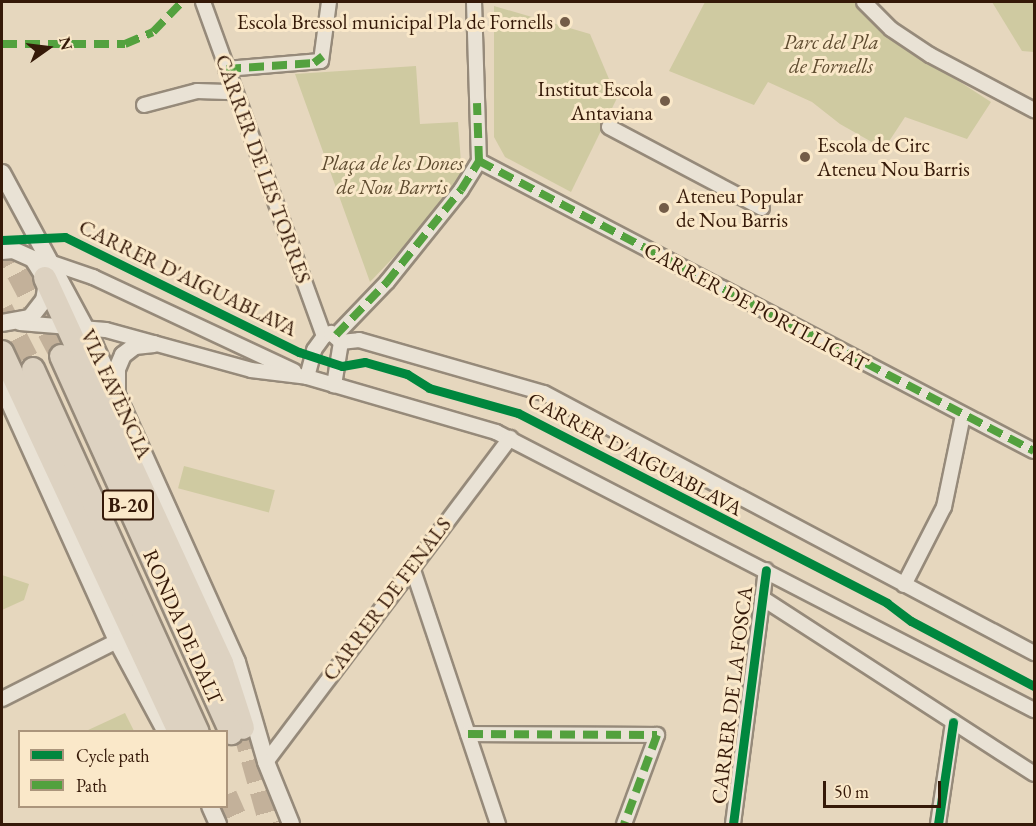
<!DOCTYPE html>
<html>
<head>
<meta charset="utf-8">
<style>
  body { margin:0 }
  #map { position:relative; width:1036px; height:826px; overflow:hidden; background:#e6d7be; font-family:"EB Garamond",serif }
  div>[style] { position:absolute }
  .green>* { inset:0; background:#cfcaa1; transform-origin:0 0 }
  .trunk-tunnel>* { height:22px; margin-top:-11px; transform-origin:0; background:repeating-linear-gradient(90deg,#c3b19a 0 22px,transparent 0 33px) }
  .roads { filter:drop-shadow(2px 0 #968a7a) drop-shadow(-2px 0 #968a7a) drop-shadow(0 2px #968a7a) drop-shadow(0 -2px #968a7a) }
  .minor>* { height:14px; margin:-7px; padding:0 7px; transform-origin:7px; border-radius:7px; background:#e9e2d5 }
  .tertiary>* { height:16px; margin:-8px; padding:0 8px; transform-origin:8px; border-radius:8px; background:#e9e2d5 }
  .trunk>* { height:22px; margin:-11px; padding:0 11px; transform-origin:11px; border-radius:11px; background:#ddd2c1 }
  .quiet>* { height:8px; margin-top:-4px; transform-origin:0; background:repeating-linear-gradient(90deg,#53a13e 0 15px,transparent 0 23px) }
  .cycleway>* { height:9px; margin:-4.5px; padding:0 4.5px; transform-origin:4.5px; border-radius:4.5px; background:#00873e }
  .dots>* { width:16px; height:16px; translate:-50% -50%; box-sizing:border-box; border:3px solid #fae8c9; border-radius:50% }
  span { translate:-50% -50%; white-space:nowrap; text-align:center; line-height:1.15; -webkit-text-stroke:6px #fae8c9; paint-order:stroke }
  .shield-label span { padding:2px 4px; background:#fae8c9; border:2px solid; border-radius:4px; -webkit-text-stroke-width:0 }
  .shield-label { font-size:20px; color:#351908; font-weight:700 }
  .poi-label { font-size:21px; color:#351908 }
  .right { translate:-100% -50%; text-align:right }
  .left { translate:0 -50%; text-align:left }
  .park-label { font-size:21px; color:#5e4b2f; font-style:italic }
  .street-label { font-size:21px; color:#351908 }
  .frame { position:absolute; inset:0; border:3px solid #351908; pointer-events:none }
  .legend { position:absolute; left:18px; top:730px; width:210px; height:78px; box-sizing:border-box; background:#fae8c9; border:2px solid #ab957c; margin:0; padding:8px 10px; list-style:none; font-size:18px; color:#351908 }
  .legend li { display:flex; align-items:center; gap:12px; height:30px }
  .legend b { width:30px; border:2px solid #ab957c }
  .north { position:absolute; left:18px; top:18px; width:60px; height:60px; -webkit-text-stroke:4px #fae8c9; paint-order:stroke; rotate:76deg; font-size:16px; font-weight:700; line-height:24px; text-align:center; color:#351908 }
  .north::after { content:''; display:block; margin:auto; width:21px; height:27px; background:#351908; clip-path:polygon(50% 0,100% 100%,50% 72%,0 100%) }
  .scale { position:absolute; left:823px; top:781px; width:118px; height:27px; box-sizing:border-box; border:3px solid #351908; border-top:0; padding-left:8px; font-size:18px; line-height:21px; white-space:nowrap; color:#351908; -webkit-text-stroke:4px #fae8c9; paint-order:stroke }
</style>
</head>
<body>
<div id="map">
  <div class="green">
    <i style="clip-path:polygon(705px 2px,855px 2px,859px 9px,900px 43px,991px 102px,967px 139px,905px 117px,884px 149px,840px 124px,812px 102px,768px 82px,754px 105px,669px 71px)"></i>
    <i style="clip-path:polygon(992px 2px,1034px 2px,1034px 52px,1022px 51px)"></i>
    <i style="clip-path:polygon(494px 6px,590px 34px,617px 98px,571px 192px,505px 157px,494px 137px)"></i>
    <i style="clip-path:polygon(416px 66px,420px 124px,458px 122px,462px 176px,451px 197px,370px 282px,295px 74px)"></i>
    <i style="left:184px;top:466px;width:94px;height:23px;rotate:15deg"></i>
    <i style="clip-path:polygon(2px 575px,29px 584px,24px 600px,2px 610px)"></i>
    <i style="clip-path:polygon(125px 713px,134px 731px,86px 731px)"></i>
  </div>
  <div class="trunk-tunnel">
    <i style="left:2px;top:244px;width:127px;rotate:62.2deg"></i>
    <i style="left:2px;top:309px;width:68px;rotate:62.7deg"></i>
    <i style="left:243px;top:728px;width:100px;rotate:74.3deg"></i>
    <i style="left:226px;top:795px;width:32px;rotate:66deg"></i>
  </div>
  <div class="roads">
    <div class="minor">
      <i style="left:203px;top:2px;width:355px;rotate:70.1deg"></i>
      <i style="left:864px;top:2px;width:38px;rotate:45deg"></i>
      <i style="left:891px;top:29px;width:47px;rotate:33.7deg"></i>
      <i style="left:930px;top:55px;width:118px;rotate:27.9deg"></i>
      <i style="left:226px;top:69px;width:95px;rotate:-4.8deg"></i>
      <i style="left:321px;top:61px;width:60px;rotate:-82.3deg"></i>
      <i style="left:144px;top:105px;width:55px;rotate:-14.8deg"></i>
      <i style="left:197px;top:91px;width:37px;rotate:2deg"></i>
      <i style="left:609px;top:127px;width:173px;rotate:27.9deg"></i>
      <i style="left:479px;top:161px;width:626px;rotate:27.59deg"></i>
      <i style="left:46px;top:261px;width:50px;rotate:18.8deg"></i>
      <i style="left:93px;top:277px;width:222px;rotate:25.1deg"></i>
      <i style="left:20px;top:323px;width:86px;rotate:4.7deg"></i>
      <i style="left:106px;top:330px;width:150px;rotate:15.4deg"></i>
      <i style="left:251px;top:370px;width:56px;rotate:7.1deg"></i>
      <i style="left:307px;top:377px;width:197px;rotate:16.2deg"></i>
      <i style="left:496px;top:432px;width:606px;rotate:27.33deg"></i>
      <i style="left:336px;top:335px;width:74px;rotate:-46.1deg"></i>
      <i style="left:387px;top:282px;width:118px;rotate:-51.2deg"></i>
      <i style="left:461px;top:190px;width:34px;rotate:-58deg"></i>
      <i style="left:479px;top:161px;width:159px;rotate:-91.8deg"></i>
      <i style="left:341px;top:342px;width:18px;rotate:-6deg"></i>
      <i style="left:359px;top:340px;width:192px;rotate:16deg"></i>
      <i style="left:544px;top:393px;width:555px;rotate:27.95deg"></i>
      <i style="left:307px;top:377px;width:28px;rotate:-75deg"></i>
      <i style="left:314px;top:350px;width:17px;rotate:-54deg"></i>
      <i style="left:324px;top:336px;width:8px;rotate:-23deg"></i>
      <i style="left:331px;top:333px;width:13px;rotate:42deg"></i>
      <i style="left:341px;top:342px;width:44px;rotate:99.2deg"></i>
      <i style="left:412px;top:567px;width:271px;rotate:71.5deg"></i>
      <i style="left:904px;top:585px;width:88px;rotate:-62.9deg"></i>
      <i style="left:944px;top:507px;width:94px;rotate:-78.3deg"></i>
      <i style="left:762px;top:598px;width:324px;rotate:32.9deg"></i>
      <i style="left:2px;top:699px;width:129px;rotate:-26.8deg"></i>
      <i style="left:468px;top:734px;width:189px;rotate:0.3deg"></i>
      <i style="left:657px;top:735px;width:95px;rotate:110.3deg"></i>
      <i style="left:266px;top:762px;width:406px;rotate:-53deg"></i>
      <i style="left:733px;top:824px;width:256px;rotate:-82.6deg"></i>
      <i style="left:938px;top:824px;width:103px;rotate:-81.6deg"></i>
    </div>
    <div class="tertiary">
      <i style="left:2px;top:173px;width:196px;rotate:61.7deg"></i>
      <i style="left:95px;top:346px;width:346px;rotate:65.8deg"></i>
      <i style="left:237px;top:662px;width:104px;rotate:73.8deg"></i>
      <i style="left:266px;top:762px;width:67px;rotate:68deg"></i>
      <i style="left:2px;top:251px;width:11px;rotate:-5deg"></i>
      <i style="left:13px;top:250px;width:22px;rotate:24deg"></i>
      <i style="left:33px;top:259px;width:22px;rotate:58deg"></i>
      <i style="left:45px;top:278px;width:11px;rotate:85deg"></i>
      <i style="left:46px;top:289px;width:11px;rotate:100deg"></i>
      <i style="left:44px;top:300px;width:23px;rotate:128deg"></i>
      <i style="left:30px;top:318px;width:28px;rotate:170deg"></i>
      <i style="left:2px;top:386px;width:280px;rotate:65.7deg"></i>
      <i style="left:117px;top:641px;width:103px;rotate:61.7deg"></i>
      <i style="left:117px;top:389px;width:20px;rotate:-90deg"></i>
      <i style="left:117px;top:369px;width:15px;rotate:-67deg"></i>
      <i style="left:123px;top:355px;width:15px;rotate:-37deg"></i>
      <i style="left:135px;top:346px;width:19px;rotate:-6deg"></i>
      <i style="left:210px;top:806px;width:20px;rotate:66deg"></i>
    </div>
    <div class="trunk">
      <i style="left:45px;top:278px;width:424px;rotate:65.3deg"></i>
      <i style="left:222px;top:663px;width:68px;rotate:72.1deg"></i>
      <i style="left:2px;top:352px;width:419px;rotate:65deg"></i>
      <i style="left:61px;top:356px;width:414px;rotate:65.7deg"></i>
      <i style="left:33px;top:369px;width:399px;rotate:65.6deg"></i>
    </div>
  </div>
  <div class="quiet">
    <i style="left:2px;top:44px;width:123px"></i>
    <i style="left:125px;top:44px;width:30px;rotate:-23deg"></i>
    <i style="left:153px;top:32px;width:42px;rotate:-46deg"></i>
    <i style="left:226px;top:69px;width:88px;rotate:-3.9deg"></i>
    <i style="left:314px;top:63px;width:11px;rotate:-38deg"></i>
    <i style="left:479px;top:161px;width:626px;rotate:27.59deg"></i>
    <i style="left:336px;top:335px;width:74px;rotate:-46.1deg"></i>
    <i style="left:387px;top:282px;width:118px;rotate:-51.2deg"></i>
    <i style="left:461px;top:190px;width:34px;rotate:-58deg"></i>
    <i style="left:479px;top:161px;width:58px;rotate:-92deg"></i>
    <i style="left:468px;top:734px;width:189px;rotate:0.3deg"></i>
    <i style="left:657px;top:735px;width:95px;rotate:110.3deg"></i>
  </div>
  <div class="cycleway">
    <i style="left:2px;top:240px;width:63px;rotate:-2.7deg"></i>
    <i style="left:65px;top:237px;width:261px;rotate:26.2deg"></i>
    <i style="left:299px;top:352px;width:45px;rotate:18deg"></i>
    <i style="left:342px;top:366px;width:23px;rotate:-10deg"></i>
    <i style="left:365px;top:362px;width:44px;rotate:15.9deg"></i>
    <i style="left:407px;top:374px;width:26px;rotate:32deg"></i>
    <i style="left:429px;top:388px;width:92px;rotate:15.7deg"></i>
    <i style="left:518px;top:413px;width:415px;rotate:27.2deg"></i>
    <i style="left:887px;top:603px;width:30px;rotate:37deg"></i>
    <i style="left:911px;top:621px;width:139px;rotate:27.9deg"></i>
    <i style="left:733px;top:824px;width:256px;rotate:-82.6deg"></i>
    <i style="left:938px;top:824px;width:103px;rotate:-81.6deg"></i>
  </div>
  <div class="dots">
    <i style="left:565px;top:22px;background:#735c48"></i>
    <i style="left:665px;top:101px;background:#735c48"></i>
    <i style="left:805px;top:157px;background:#735c48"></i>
    <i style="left:664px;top:208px;background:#735c48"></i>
  </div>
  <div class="shield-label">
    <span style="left:128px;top:505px">B-20</span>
  </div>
  <div class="poi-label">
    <span class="right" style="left:553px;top:22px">Escola Bressol municipal Pla de Fornells</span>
    <span class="right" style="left:653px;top:101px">Institut Escola<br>Antaviana</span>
    <span class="left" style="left:817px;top:157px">Escola de Circ<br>Ateneu Nou Barris</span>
    <span class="left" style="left:676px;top:208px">Ateneu Popular<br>de Nou Barris</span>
  </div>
  <div class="park-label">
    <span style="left:831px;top:54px">Parc del Pla<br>de Fornells</span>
    <span style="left:392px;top:175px">Plaça de les Dones<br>de Nou Barris</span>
  </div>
  <div class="street-label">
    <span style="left:263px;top:169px;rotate:70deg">CARRER DE LES TORRES</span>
    <span style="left:188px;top:278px;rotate:26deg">CARRER D'AIGUABLAVA</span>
    <span style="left:756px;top:307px;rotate:28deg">CARRER DE PORTLLIGAT</span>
    <span style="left:116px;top:394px;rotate:65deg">VIA FAVÈNCIA</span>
    <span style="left:635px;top:454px;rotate:28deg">CARRER D'AIGUABLAVA</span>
    <span style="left:387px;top:599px;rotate:-53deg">CARRER DE FENALS</span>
    <span style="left:183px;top:627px;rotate:66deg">RONDA DE DALT</span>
    <span style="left:732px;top:695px;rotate:-83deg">CARRER DE LA FOSCA</span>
  </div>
  <div class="frame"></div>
  <ul class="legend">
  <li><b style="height:8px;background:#00873e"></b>Cycle path</li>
  <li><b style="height:8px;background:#53a13e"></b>Path</li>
  </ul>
  <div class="north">N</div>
  <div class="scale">50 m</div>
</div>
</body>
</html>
